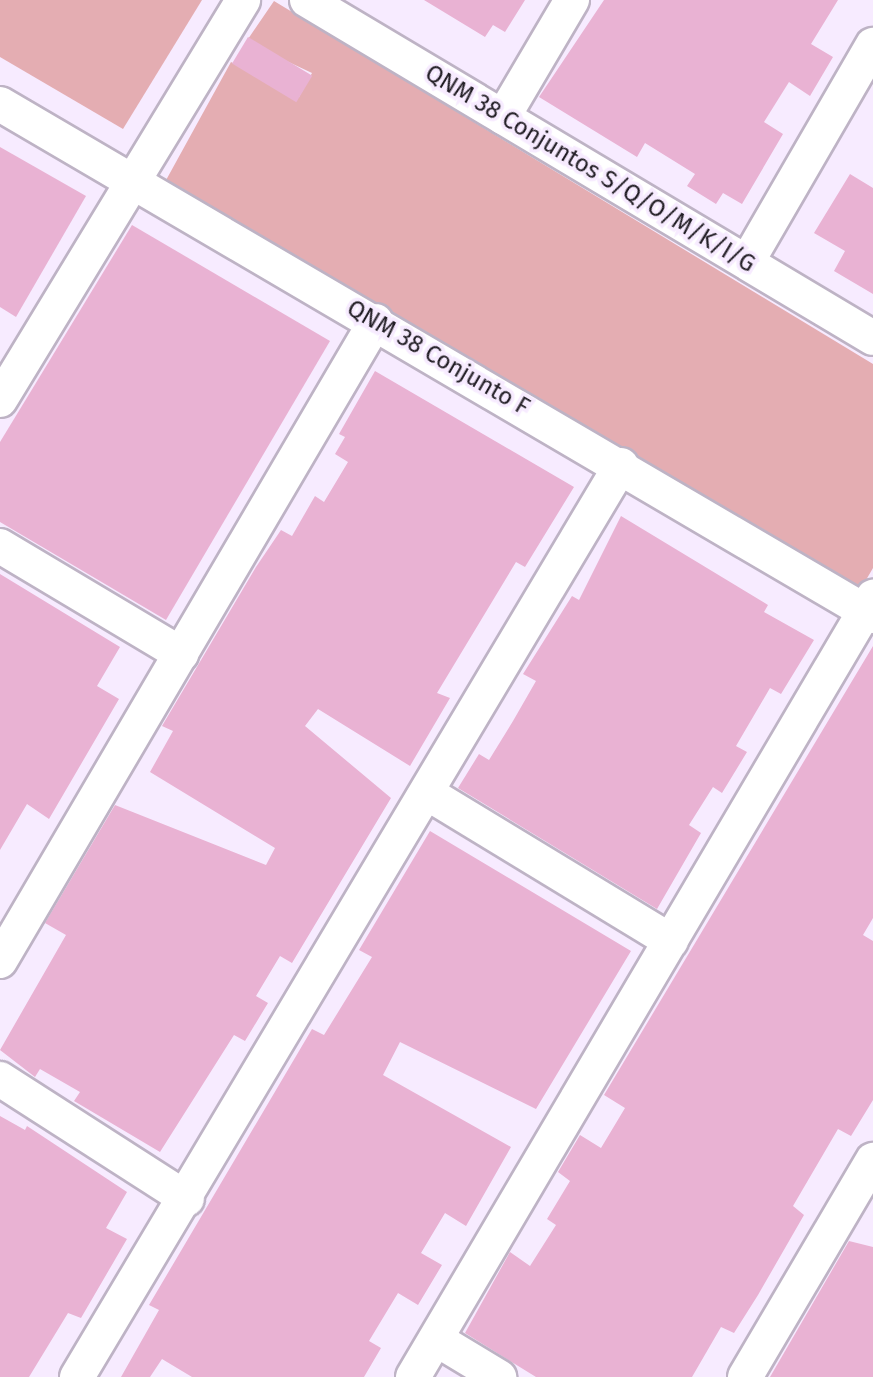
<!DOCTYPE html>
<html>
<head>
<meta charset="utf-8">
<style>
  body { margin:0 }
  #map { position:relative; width:873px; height:1377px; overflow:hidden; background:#f7ebff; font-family:"Fira Sans",sans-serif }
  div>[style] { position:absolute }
  .green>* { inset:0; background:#e4adb2 }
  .building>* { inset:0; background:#e9b2d3; transform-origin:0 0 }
  .roads { filter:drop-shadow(2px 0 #beb3c5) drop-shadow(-2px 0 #beb3c5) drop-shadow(0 2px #beb3c5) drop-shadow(0 -2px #beb3c5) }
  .minor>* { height:34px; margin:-17px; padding:0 17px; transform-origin:17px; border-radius:17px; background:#fff }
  span { translate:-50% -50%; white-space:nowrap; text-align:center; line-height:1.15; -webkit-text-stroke:7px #f7ebff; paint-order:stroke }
  .street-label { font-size:24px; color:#211d24 }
</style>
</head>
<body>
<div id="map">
  <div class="green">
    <i style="clip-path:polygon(0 0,202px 0,123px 129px,0 57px)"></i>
    <i style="clip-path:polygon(274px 1px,873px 364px,873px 568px,859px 592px,165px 182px,231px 62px,299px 97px,312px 73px,246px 42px)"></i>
  </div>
  <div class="building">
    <i style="clip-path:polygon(424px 0,525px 0,505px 32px,493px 25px,485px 37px)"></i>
    <i style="clip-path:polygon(604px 0,838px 0,811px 44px,833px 57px,810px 96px,789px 82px,764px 122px,783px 134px,742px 204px,723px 193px,716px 204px,687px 186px,695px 174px,645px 143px,637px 157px,539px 97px)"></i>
    <i style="left:248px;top:37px;width:75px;height:31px;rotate:31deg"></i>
    <i style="clip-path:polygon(0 147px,86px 196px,16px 317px,0 307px)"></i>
    <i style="clip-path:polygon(850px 174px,873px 188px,873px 294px,834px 271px,845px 251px,814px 233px)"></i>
    <i style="clip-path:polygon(132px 225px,330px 341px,166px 620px,0 522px,0 442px)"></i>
    <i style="clip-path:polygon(375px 371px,574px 487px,525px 567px,516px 562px,437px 693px,450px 698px,410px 766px,318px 709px,305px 726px,391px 798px,292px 963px,280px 956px,256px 996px,268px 1003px,245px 1041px,234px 1035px,160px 1152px,74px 1101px,80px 1092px,40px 1069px,35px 1077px,0 1050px,66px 935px,45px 923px,115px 805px,266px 865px,275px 848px,150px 772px,173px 731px,162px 726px,256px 567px,281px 530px,292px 536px,315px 496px,324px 502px,348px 462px,335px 454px,345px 437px,339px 434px)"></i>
    <i style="clip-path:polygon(621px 516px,768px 605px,764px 612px,814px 640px,781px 694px,770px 688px,736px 746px,747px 752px,722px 793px,713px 787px,689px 825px,701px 833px,657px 909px,458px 788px,479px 754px,489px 760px,513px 721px,536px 681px,523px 674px,572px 596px,579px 600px)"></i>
    <i style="clip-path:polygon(0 574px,120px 647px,97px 686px,119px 699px,49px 819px,27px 804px,0 850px)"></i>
    <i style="clip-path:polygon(873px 646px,873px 918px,863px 935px,873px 941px,873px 1100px,851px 1136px,838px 1129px,793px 1206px,804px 1215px,758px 1295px,734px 1333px,721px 1327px,692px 1377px,536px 1377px,465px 1333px,510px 1252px,530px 1266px,556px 1225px,547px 1219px,570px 1181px,558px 1172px,580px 1135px,601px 1148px,625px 1108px,604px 1095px)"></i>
    <i style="clip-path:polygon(430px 831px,631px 951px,536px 1109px,400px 1042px,383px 1075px,511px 1147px,466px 1226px,445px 1213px,421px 1253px,442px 1265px,418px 1305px,398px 1293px,369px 1341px,381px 1348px,364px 1377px,192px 1377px,162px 1359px,150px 1377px,121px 1377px,159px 1310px,149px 1305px,312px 1029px,324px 1035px,372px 957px,359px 950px)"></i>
    <i style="clip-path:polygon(0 1116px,25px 1130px,27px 1126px,127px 1192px,106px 1228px,127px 1239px,81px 1318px,68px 1313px,29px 1377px,0 1377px)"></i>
    <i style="clip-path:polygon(849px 1241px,873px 1247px,873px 1377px,770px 1377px)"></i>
  </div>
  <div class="roads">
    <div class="minor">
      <i style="left:307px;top:0;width:659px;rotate:30.84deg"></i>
      <i style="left:0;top:104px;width:1012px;rotate:30.39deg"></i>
      <i style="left:503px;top:117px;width:136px;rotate:-59.5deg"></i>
      <i style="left:747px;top:262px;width:251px;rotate:-59.9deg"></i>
      <i style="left:0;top:400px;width:468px;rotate:-58.7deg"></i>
      <i style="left:0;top:546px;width:211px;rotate:30.8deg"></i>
      <i style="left:429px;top:794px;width:283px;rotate:31.3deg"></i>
      <i style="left:0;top:961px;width:742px;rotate:-59.57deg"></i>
      <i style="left:0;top:1079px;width:222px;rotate:32.7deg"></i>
      <i style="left:436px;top:1339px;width:74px;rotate:31.1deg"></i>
      <i style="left:77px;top:1377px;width:1062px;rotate:-59.18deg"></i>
      <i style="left:413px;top:1377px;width:906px;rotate:-59.47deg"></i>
      <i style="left:745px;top:1377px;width:252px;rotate:-59.5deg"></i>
    </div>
  </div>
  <div class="street-label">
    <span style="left:590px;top:169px;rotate:31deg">QNM 38 Conjuntos S/Q/O/M/K/I/G</span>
    <span style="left:438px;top:358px;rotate:30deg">QNM 38 Conjunto F</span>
  </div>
</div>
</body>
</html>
